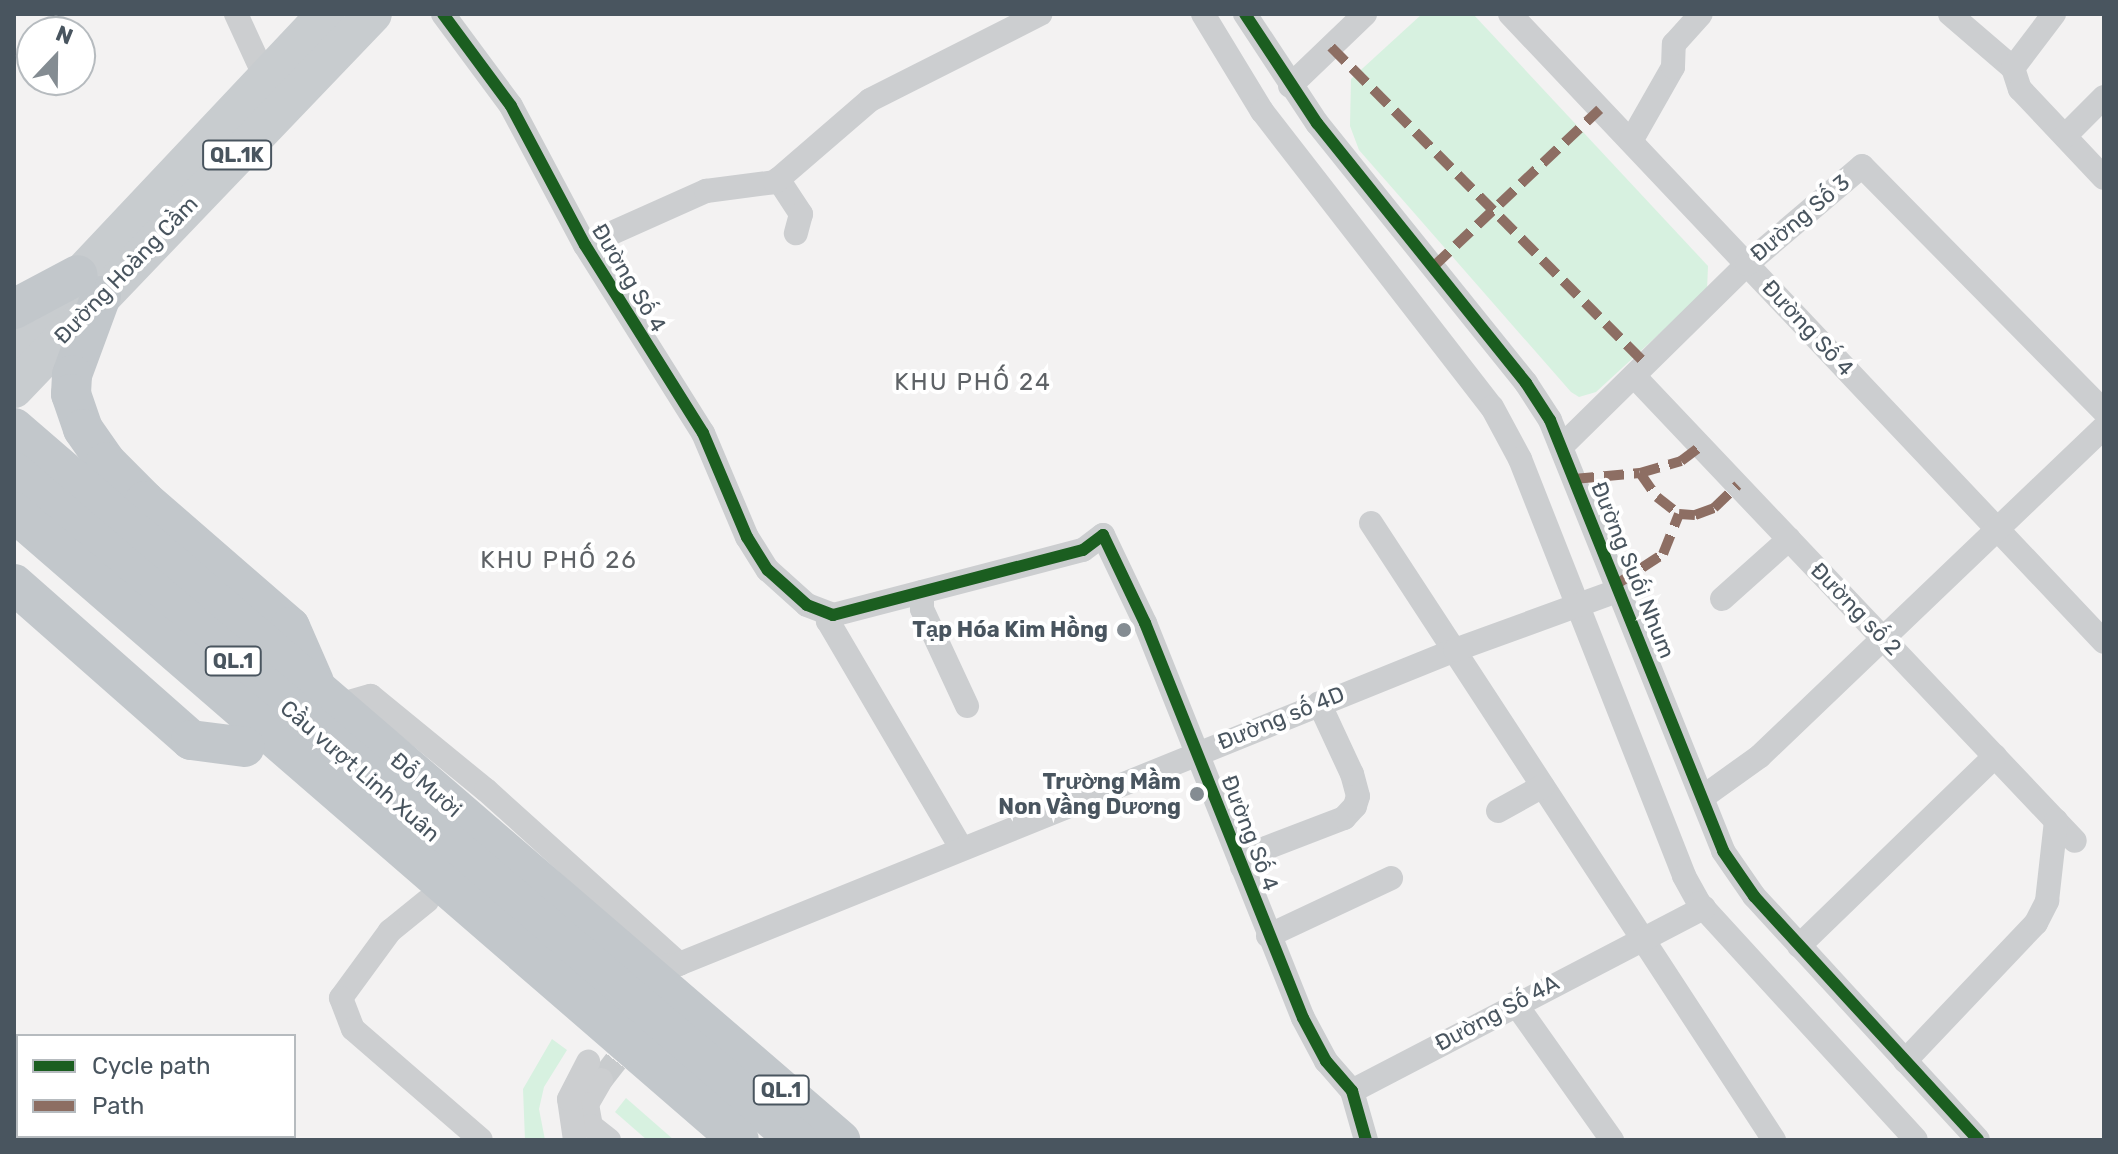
<!DOCTYPE html>
<html>
<head>
<meta charset="utf-8">
<style>
  body { margin:0 }
  #map { position:relative; width:2118px; height:1154px; overflow:hidden; background:#f3f2f2; font-family:Rubik,sans-serif }
  div>[style] { position:absolute }
  .green>* { inset:0; background:#d7f1e0 }
  .minor-tunnel>* { height:24px; margin-top:-12px; transform-origin:0; background:repeating-linear-gradient(90deg,#c8cbcd 0 24px,transparent 0 36px) }
  .minor>* { height:24px; margin:-12px; padding:0 12px; transform-origin:12px; border-radius:12px; background:#ccced0 }
  .primary>* { height:38px; margin:-19px; padding:0 19px; transform-origin:19px; border-radius:19px; background:#c8cccf }
  .trunk>* { height:40px; margin:-20px; padding:0 20px; transform-origin:20px; border-radius:20px; background:#c2c7cb }
  .quiet>* { height:10px; margin-top:-5px; transform-origin:0; background:repeating-linear-gradient(90deg,#8d6e63 0 20px,transparent 0 30px) }
  .cycleway>* { height:12px; margin:-6px; padding:0 6px; transform-origin:6px; border-radius:6px; background:#1b5e20 }
  .dots>* { width:22px; height:22px; translate:-50% -50%; box-sizing:border-box; border:4px solid #fff; border-radius:50% }
  span { translate:-50% -50%; white-space:nowrap; text-align:center; line-height:1.15; -webkit-text-stroke:8px #fff; paint-order:stroke }
  .shield-label span { padding:2px 6px; background:#fff; border:2px solid; border-radius:6px; -webkit-text-stroke-width:0 }
  .shield-label { font-size:20px; color:#49555f; font-weight:700 }
  .street-label { font-size:22px; color:#49555f }
  .poi-label { font-size:22px; color:#49555f; font-weight:700 }
  .right { translate:-100% -50%; text-align:right }
  .neighbourhood-label { font-size:24px; color:#5e6266; letter-spacing:2px }
  .frame { position:absolute; inset:0; border:16px solid #49555f; pointer-events:none }
  .legend { position:absolute; left:16px; top:1034px; width:280px; height:104px; box-sizing:border-box; background:#fff; border:2px solid #b6bbbf; margin:0; padding:10px 14px; list-style:none; font-size:24px; color:#49555f }
  .legend li { display:flex; align-items:center; gap:16px; height:40px }
  .legend b { width:40px; border:2px solid #b6bbbf }
  .north { position:absolute; left:16px; top:16px; width:80px; height:80px; box-sizing:border-box; background:#fff; border:2px solid #b6bbbf; border-radius:50%; rotate:22deg; font-size:22px; font-weight:700; line-height:32px; text-align:center; color:#49555f }
  .north::after { content:''; display:block; margin:auto; width:28px; height:36px; background:#848c92; clip-path:polygon(50% 0,100% 100%,50% 72%,0 100%) }
</style>
</head>
<body>
<div id="map">
  <div class="green">
    <i style="clip-path:polygon(1422px 14px,1473px 14px,1708px 266px,1707px 290px,1596px 392px,1579px 397px,1571px 392px,1359px 150px,1350px 126px,1351px 79px)"></i>
    <i style="clip-path:polygon(552px 1039px,567px 1050px,544px 1087px,539px 1109px,545px 1140px,525px 1140px,523px 1089px)"></i>
    <i style="clip-path:polygon(626px 1098px,674px 1140px,647px 1140px,615px 1112px)"></i>
  </div>
  <div class="minor-tunnel">
    <i style="left:601px;top:1080px;width:57px;rotate:-52.1deg"></i>
  </div>
  <div class="minor">
    <i style="left:236px;top:14px;width:69px;rotate:65.3deg"></i>
    <i style="left:443px;top:14px;width:114px;rotate:53.5deg"></i>
    <i style="left:511px;top:106px;width:157px;rotate:62deg"></i>
    <i style="left:585px;top:245px;width:222px;rotate:57.9deg"></i>
    <i style="left:703px;top:433px;width:113px;rotate:67.1deg"></i>
    <i style="left:747px;top:537px;width:39px;rotate:58deg"></i>
    <i style="left:768px;top:570px;width:52px;rotate:41.9deg"></i>
    <i style="left:807px;top:605px;width:28px;rotate:21deg"></i>
    <i style="left:833px;top:615px;width:258px;rotate:-14.6deg"></i>
    <i style="left:1083px;top:550px;width:25px;rotate:-37deg"></i>
    <i style="left:1103px;top:535px;width:98px;rotate:64.5deg"></i>
    <i style="left:1145px;top:623px;width:425px;rotate:68.2deg"></i>
    <i style="left:1303px;top:1018px;width:49px;rotate:61.9deg"></i>
    <i style="left:1326px;top:1061px;width:40px;rotate:49deg"></i>
    <i style="left:1352px;top:1091px;width:51px;rotate:74.1deg"></i>
    <i style="left:1203px;top:14px;width:114px;rotate:58.7deg"></i>
    <i style="left:1262px;top:111px;width:375px;rotate:52.2deg"></i>
    <i style="left:1492px;top:407px;width:59px;rotate:61.7deg"></i>
    <i style="left:1520px;top:459px;width:448px;rotate:68.5deg"></i>
    <i style="left:1684px;top:876px;width:31px;rotate:61deg"></i>
    <i style="left:1699px;top:903px;width:321px;rotate:47.5deg"></i>
    <i style="left:1245px;top:14px;width:131px;rotate:56.6deg"></i>
    <i style="left:1317px;top:123px;width:334px;rotate:51.2deg"></i>
    <i style="left:1526px;top:383px;width:44px;rotate:57deg"></i>
    <i style="left:1550px;top:420px;width:464px;rotate:68.1deg"></i>
    <i style="left:1723px;top:851px;width:55px;rotate:55.4deg"></i>
    <i style="left:1754px;top:896px;width:331px;rotate:47.4deg"></i>
    <i style="left:1510px;top:14px;width:864px;rotate:46.59deg"></i>
    <i style="left:1950px;top:14px;width:83px;rotate:40.6deg"></i>
    <i style="left:2013px;top:68px;width:22px;rotate:72deg"></i>
    <i style="left:2020px;top:89px;width:122px;rotate:46.7deg"></i>
    <i style="left:2013px;top:68px;width:68px;rotate:-52.8deg"></i>
    <i style="left:1290px;top:86px;width:104px;rotate:-43.8deg"></i>
    <i style="left:2065px;top:136px;width:55px;rotate:-45deg"></i>
    <i style="left:1631px;top:141px;width:85px;rotate:-60.4deg"></i>
    <i style="left:1673px;top:67px;width:23px;rotate:-88deg"></i>
    <i style="left:1674px;top:44px;width:40px;rotate:-48deg"></i>
    <i style="left:778px;top:179px;width:42px;rotate:56.7deg"></i>
    <i style="left:801px;top:214px;width:20px;rotate:105deg"></i>
    <i style="left:585px;top:245px;width:133px;rotate:-24.1deg"></i>
    <i style="left:706px;top:191px;width:70px;rotate:-7.4deg"></i>
    <i style="left:775px;top:182px;width:125px;rotate:-40.8deg"></i>
    <i style="left:870px;top:100px;width:191px;rotate:-26.8deg"></i>
    <i style="left:1635px;top:377px;width:639px;rotate:46.52deg"></i>
    <i style="left:1562px;top:446px;width:260px;rotate:-44.5deg"></i>
    <i style="left:1747px;top:264px;width:151px;rotate:-40.4deg"></i>
    <i style="left:1862px;top:166px;width:344px;rotate:45.4deg"></i>
    <i style="left:1371px;top:523px;width:737px;rotate:56.85deg"></i>
    <i style="left:922px;top:592px;width:17px;rotate:90deg"></i>
    <i style="left:922px;top:609px;width:107px;rotate:65.1deg"></i>
    <i style="left:1722px;top:599px;width:90px;rotate:-41.8deg"></i>
    <i style="left:833px;top:615px;width:8px;rotate:130deg"></i>
    <i style="left:828px;top:621px;width:264px;rotate:59.6deg"></i>
    <i style="left:335px;top:706px;width:37px;rotate:-16deg"></i>
    <i style="left:371px;top:696px;width:149px;rotate:39.3deg"></i>
    <i style="left:486px;top:790px;width:260px;rotate:42deg"></i>
    <i style="left:1703px;top:797px;width:70px;rotate:-35.7deg"></i>
    <i style="left:1760px;top:756px;width:476px;rotate:-43.7deg"></i>
    <i style="left:1498px;top:811px;width:51px;rotate:-29.1deg"></i>
    <i style="left:1242px;top:867px;width:31px;rotate:-38deg"></i>
    <i style="left:1266px;top:848px;width:84px;rotate:-21deg"></i>
    <i style="left:1344px;top:818px;width:16px;rotate:-47deg"></i>
    <i style="left:1355px;top:806px;width:10px;rotate:-73deg"></i>
    <i style="left:1358px;top:796px;width:23px;rotate:-105deg"></i>
    <i style="left:1352px;top:774px;width:78px;rotate:-114.9deg"></i>
    <i style="left:427px;top:901px;width:48px;rotate:141deg"></i>
    <i style="left:390px;top:931px;width:83px;rotate:126.2deg"></i>
    <i style="left:341px;top:998px;width:33px;rotate:69deg"></i>
    <i style="left:353px;top:1029px;width:169px;rotate:40.9deg"></i>
    <i style="left:1268px;top:936px;width:136px;rotate:-25.2deg"></i>
    <i style="left:1799px;top:946px;width:273px;rotate:-44.1deg"></i>
    <i style="left:658px;top:967px;width:21px;rotate:-8deg"></i>
    <i style="left:679px;top:964px;width:837px;rotate:-22.03deg"></i>
    <i style="left:1455px;top:650px;width:176px;rotate:-20deg"></i>
    <i style="left:1515px;top:1003px;width:168px;rotate:54.7deg"></i>
    <i style="left:1905px;top:1061px;width:190px;rotate:-46.5deg"></i>
    <i style="left:2036px;top:923px;width:25px;rotate:-63deg"></i>
    <i style="left:2047px;top:901px;width:81px;rotate:-83.6deg"></i>
    <i style="left:601px;top:1080px;width:28px;rotate:120deg"></i>
    <i style="left:587px;top:1104px;width:22px;rotate:80deg"></i>
    <i style="left:591px;top:1126px;width:23px;rotate:38deg"></i>
    <i style="left:1352px;top:1091px;width:397px;rotate:-27.5deg"></i>
    <i style="left:575px;top:1140px;width:41px;rotate:-98.3deg"></i>
    <i style="left:569px;top:1099px;width:42px;rotate:-62.8deg"></i>
  </div>
  <div class="primary">
    <i style="left:14px;top:345px;width:455px;rotate:-46.7deg"></i>
    <i style="left:14px;top:389px;width:519px;rotate:-46.25deg"></i>
  </div>
  <div class="trunk">
    <i style="left:101px;top:296px;width:84px;rotate:110.2deg"></i>
    <i style="left:72px;top:375px;width:19px;rotate:93deg"></i>
    <i style="left:71px;top:394px;width:37px;rotate:71deg"></i>
    <i style="left:83px;top:429px;width:40px;rotate:55.1deg"></i>
    <i style="left:106px;top:462px;width:55px;rotate:45deg"></i>
    <i style="left:145px;top:501px;width:192px;rotate:41deg"></i>
    <i style="left:290px;top:627px;width:60px;rotate:66.4deg"></i>
    <i style="left:14px;top:309px;width:72px;rotate:-28deg"></i>
    <i style="left:14px;top:428px;width:1091px;rotate:40.76deg"></i>
    <i style="left:14px;top:472px;width:1029px;rotate:40.47deg"></i>
    <i style="left:14px;top:512px;width:959px;rotate:40.9deg"></i>
    <i style="left:14px;top:584px;width:236px;rotate:41.4deg"></i>
    <i style="left:191px;top:740px;width:54px;rotate:7.4deg"></i>
  </div>
  <div class="quiet">
    <i style="left:1331px;top:47px;width:448px;rotate:45.2deg"></i>
    <i style="left:1434px;top:266px;width:228px;rotate:-43.4deg"></i>
    <i style="left:1640px;top:473px;width:29px;rotate:55deg"></i>
    <i style="left:1657px;top:497px;width:28px;rotate:38deg"></i>
    <i style="left:1679px;top:514px;width:16px;rotate:4deg"></i>
    <i style="left:1695px;top:515px;width:20px;rotate:-20deg"></i>
    <i style="left:1714px;top:508px;width:33px;rotate:-44deg"></i>
    <i style="left:1574px;top:479px;width:66px;rotate:-5.2deg"></i>
    <i style="left:1640px;top:473px;width:43px;rotate:-16.3deg"></i>
    <i style="left:1681px;top:461px;width:25px;rotate:-37deg"></i>
    <i style="left:1617px;top:584px;width:55px;rotate:-33.1deg"></i>
    <i style="left:1663px;top:554px;width:43px;rotate:-68.2deg"></i>
  </div>
  <div class="cycleway">
    <i style="left:443px;top:14px;width:114px;rotate:53.5deg"></i>
    <i style="left:511px;top:106px;width:157px;rotate:62deg"></i>
    <i style="left:585px;top:245px;width:222px;rotate:57.9deg"></i>
    <i style="left:703px;top:433px;width:113px;rotate:67.1deg"></i>
    <i style="left:747px;top:537px;width:39px;rotate:58deg"></i>
    <i style="left:768px;top:570px;width:52px;rotate:41.9deg"></i>
    <i style="left:807px;top:605px;width:28px;rotate:21deg"></i>
    <i style="left:833px;top:615px;width:258px;rotate:-14.6deg"></i>
    <i style="left:1083px;top:550px;width:25px;rotate:-37deg"></i>
    <i style="left:1103px;top:535px;width:98px;rotate:64.5deg"></i>
    <i style="left:1145px;top:623px;width:425px;rotate:68.2deg"></i>
    <i style="left:1303px;top:1018px;width:49px;rotate:61.9deg"></i>
    <i style="left:1326px;top:1061px;width:40px;rotate:49deg"></i>
    <i style="left:1352px;top:1091px;width:51px;rotate:74.1deg"></i>
    <i style="left:1245px;top:14px;width:131px;rotate:56.6deg"></i>
    <i style="left:1317px;top:123px;width:334px;rotate:51.2deg"></i>
    <i style="left:1526px;top:383px;width:44px;rotate:57deg"></i>
    <i style="left:1550px;top:420px;width:464px;rotate:68.1deg"></i>
    <i style="left:1723px;top:851px;width:55px;rotate:55.4deg"></i>
    <i style="left:1754px;top:896px;width:331px;rotate:47.4deg"></i>
  </div>
  <div class="dots">
    <i style="left:1124px;top:630px;background:#848c92"></i>
    <i style="left:1197px;top:794px;background:#848c92"></i>
  </div>
  <div class="shield-label">
    <span style="left:237px;top:155px">QL.1K</span>
    <span style="left:233px;top:661px">QL.1</span>
    <span style="left:781px;top:1090px">QL.1</span>
  </div>
  <div class="street-label">
    <span style="left:1800px;top:218px;rotate:-40deg">Đường Số 3</span>
    <span style="left:126px;top:270px;rotate:-46deg">Đường Hoàng Cầm</span>
    <span style="left:629px;top:278px;rotate:59deg">Đường Số 4</span>
    <span style="left:1808px;top:328px;rotate:47deg">Đường Số 4</span>
    <span style="left:1633px;top:570px;rotate:68deg">Đường Suối Nhum</span>
    <span style="left:1856px;top:609px;rotate:46deg">Đường số 2</span>
    <span style="left:1281px;top:718px;rotate:-22deg">Đường số 4D</span>
    <span style="left:360px;top:771px;rotate:41deg">Cầu vượt Linh Xuân</span>
    <span style="left:426px;top:785px;rotate:41deg">Đỗ Mười</span>
    <span style="left:1250px;top:833px;rotate:69deg">Đường Số 4</span>
    <span style="left:1497px;top:1013px;rotate:-28deg">Đường Số 4A</span>
  </div>
  <div class="poi-label">
    <span class="right" style="left:1108px;top:630px">Tạp Hóa Kim Hồng</span>
    <span class="right" style="left:1181px;top:794px">Trường Mầm<br>Non Vầng Dương</span>
  </div>
  <div class="neighbourhood-label">
    <span style="left:973px;top:383px">KHU PHỐ 24</span>
    <span style="left:559px;top:561px">KHU PHỐ 26</span>
  </div>
  <div class="frame"></div>
  <ul class="legend">
  <li><b style="height:10px;background:#1b5e20"></b>Cycle path</li>
  <li><b style="height:10px;background:#8d6e63"></b>Path</li>
  </ul>
  <div class="north">N</div>
</div>
</body>
</html>
